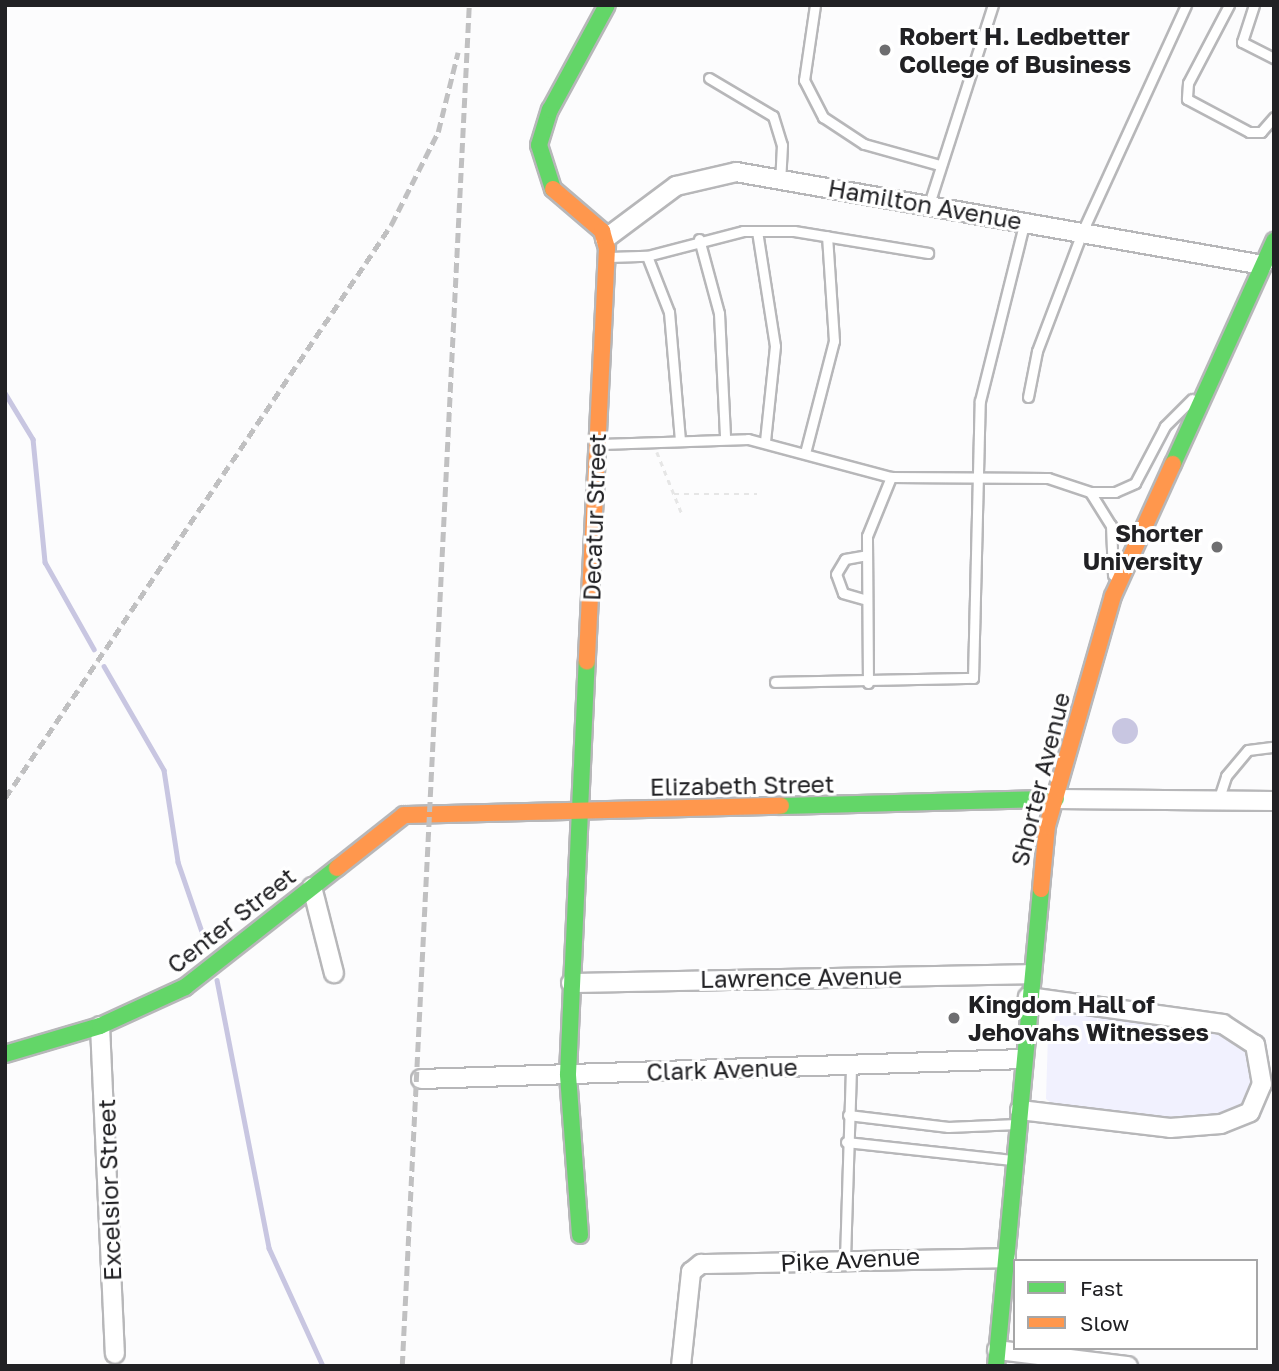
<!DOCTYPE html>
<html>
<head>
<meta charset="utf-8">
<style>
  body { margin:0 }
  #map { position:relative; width:1279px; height:1371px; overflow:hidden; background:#fcfcfd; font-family:"Golos Text",sans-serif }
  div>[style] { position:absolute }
  .green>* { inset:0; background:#f1f1fe }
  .water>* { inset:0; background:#c8c6e1 }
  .round { border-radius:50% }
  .stream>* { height:4.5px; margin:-2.25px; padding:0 2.25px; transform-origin:2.25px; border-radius:2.25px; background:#c8c6e1 }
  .path>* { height:2.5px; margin-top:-1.25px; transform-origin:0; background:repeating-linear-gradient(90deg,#e6e6e6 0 5px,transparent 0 10px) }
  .roads { filter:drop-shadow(2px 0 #b7b7b9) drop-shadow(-2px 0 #b7b7b9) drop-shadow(0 2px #b7b7b9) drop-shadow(0 -2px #b7b7b9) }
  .lane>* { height:9px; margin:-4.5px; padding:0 4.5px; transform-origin:4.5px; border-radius:4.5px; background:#fff }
  .street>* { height:18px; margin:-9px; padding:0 9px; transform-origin:9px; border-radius:9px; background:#fff }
  .fast>* { height:16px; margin:-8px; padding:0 8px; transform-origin:8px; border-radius:8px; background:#63d668 }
  .slow>* { height:16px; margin:-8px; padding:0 8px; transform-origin:8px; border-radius:8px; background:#ff974d }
  .rail>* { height:4.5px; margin-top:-2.25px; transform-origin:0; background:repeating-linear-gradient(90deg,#c0c0c1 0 10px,transparent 0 15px) }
  .dots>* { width:19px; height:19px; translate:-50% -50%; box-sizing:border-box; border:4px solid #fff; border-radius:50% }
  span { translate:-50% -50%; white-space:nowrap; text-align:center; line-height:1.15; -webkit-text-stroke:6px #fff; paint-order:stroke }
  .poi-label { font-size:24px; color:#212124; font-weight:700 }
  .left { translate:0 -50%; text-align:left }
  .right { translate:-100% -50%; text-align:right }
  .street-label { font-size:24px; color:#212124 }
  .frame { position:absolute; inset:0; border:7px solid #212124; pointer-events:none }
  .legend { position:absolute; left:1013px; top:1259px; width:245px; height:91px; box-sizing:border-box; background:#fff; border:2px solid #a6a6a7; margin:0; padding:9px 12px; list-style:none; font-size:21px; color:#212124 }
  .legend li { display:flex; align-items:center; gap:14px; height:35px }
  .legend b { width:35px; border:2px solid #a6a6a7 }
</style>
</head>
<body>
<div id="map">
  <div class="green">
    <i style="clip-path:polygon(1073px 1012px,1226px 1036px,1245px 1049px,1253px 1088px,1248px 1102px,1223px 1118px,1175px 1121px,1056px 1107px,1046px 1099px,1048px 1034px,1056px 1016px)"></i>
  </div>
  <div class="water">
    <i class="round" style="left:1112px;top:718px;width:26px;height:26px"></i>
  </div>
  <div class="stream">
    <i style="left:5px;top:393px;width:54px;rotate:58.7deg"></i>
    <i style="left:33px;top:439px;width:124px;rotate:84.4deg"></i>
    <i style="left:45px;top:562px;width:100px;rotate:60.6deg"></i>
    <i style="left:104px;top:666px;width:120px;rotate:60deg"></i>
    <i style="left:164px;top:770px;width:93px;rotate:81.3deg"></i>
    <i style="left:178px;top:862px;width:89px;rotate:71deg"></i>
    <i style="left:217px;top:980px;width:273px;rotate:79deg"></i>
    <i style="left:269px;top:1248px;width:130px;rotate:65.4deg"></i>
  </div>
  <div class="path">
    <i style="left:657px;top:452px;width:67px;rotate:68deg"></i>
    <i style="left:674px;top:494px;width:83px"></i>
  </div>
  <div class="roads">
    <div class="lane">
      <i style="left:815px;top:5px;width:76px;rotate:98.3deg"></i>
      <i style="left:804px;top:80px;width:42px;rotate:62.8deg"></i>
      <i style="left:823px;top:117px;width:49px;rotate:33.4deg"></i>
      <i style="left:864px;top:144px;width:78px;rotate:15.6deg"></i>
      <i style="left:1229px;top:5px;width:88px;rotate:117.7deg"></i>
      <i style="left:1188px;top:83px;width:16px;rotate:94deg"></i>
      <i style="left:1187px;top:99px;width:70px;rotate:28deg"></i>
      <i style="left:1249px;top:132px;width:12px"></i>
      <i style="left:1261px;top:132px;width:20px;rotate:-49deg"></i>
      <i style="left:1254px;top:5px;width:39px;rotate:108deg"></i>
      <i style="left:1242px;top:42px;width:36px;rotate:27deg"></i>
      <i style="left:709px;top:78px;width:74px;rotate:30.7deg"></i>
      <i style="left:773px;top:116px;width:30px;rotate:73deg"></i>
      <i style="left:782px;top:145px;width:33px;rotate:93deg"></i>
      <i style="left:929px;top:204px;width:209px;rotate:-72.2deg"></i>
      <i style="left:757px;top:231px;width:116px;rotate:81.1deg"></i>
      <i style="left:775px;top:346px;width:96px;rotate:96deg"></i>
      <i style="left:699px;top:239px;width:77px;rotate:74.9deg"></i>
      <i style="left:719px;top:313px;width:124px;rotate:87.2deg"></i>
      <i style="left:647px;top:256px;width:60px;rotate:68.6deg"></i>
      <i style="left:669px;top:312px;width:129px;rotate:85.1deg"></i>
      <i style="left:609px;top:257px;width:38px;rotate:-2deg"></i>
      <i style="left:647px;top:256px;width:99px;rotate:-14.6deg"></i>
      <i style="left:743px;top:231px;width:51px"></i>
      <i style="left:794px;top:231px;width:136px;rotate:9.3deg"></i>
      <i style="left:1028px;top:397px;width:47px;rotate:-78.9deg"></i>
      <i style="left:1037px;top:351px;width:129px;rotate:-69.2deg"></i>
      <i style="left:1083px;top:230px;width:247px;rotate:-65.4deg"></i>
      <i style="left:601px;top:444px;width:147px;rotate:-1.9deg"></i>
      <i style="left:748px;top:439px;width:148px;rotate:14.9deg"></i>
      <i style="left:891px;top:477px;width:157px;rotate:0.4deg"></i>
      <i style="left:1048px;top:478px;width:44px;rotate:18.4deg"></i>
      <i style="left:1090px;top:492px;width:25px"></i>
      <i style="left:1115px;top:492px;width:22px;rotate:-24deg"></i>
      <i style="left:1135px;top:483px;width:64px;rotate:-62.2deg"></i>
      <i style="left:1165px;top:426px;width:38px;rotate:-45deg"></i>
      <i style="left:805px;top:453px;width:116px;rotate:-75.5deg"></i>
      <i style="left:834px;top:341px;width:105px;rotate:-93.8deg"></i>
      <i style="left:1090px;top:492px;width:39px;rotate:58deg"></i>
      <i style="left:1111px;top:525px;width:50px;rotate:87.7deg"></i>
      <i style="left:867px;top:600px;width:25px;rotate:-164deg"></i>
      <i style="left:843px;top:593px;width:20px;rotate:-110deg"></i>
      <i style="left:836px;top:574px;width:17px;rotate:-59deg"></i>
      <i style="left:845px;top:559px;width:22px;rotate:-10deg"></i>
      <i style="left:775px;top:682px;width:198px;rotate:-1.2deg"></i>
      <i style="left:973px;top:678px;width:277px;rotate:-88.6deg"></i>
      <i style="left:980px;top:401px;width:186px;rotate:-76deg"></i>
      <i style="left:868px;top:683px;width:147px;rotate:-90.4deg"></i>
      <i style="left:867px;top:536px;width:64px;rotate:-67.9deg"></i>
      <i style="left:1219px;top:798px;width:23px;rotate:-72deg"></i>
      <i style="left:1226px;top:776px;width:34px;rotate:-50deg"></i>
      <i style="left:1248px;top:750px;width:26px;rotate:-7deg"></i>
      <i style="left:848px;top:1115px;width:101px;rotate:6.8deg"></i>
      <i style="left:948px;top:1127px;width:69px;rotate:-2.5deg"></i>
      <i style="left:846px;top:1142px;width:167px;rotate:6.2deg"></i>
      <i style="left:845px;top:1259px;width:195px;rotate:-88.2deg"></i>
    </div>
    <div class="street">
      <i style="left:605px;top:239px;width:89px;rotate:-36.7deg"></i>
      <i style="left:676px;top:186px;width:62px;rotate:-13.1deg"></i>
      <i style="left:736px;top:172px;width:535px;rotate:10.01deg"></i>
      <i style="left:1056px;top:799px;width:218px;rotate:0.5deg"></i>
      <i style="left:312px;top:887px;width:89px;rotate:75.7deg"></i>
      <i style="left:571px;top:983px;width:459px;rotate:-1.1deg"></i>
      <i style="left:100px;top:1026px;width:328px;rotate:87.4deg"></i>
      <i style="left:421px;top:1079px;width:602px;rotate:-1.9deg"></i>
      <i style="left:1020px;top:1110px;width:151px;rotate:6.8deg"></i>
      <i style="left:1170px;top:1128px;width:51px;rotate:-4.5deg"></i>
      <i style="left:1221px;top:1124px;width:31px;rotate:-22deg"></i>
      <i style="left:1250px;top:1112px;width:30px;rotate:-67deg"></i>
      <i style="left:1262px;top:1084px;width:40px;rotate:-100deg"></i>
      <i style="left:1255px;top:1045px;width:38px;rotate:-147deg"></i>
      <i style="left:1223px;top:1024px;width:197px;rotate:-172.1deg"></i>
      <i style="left:997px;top:1350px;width:132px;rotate:7deg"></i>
      <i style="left:681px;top:1366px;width:95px;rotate:-83.9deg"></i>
      <i style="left:691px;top:1272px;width:13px;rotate:-39deg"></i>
      <i style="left:701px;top:1264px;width:305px;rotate:-1.1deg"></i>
    </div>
    <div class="fast">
      <i style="left:553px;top:189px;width:46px;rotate:-107.7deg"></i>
      <i style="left:539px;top:145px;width:37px;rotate:-73deg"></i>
      <i style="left:550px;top:110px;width:119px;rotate:-61.5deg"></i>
      <i style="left:1173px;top:464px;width:245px;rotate:-65.6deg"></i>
      <i style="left:781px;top:806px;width:275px;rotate:-1.5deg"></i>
      <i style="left:5px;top:1054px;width:99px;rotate:-16.4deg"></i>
      <i style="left:100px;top:1026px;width:94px;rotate:-24.6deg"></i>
      <i style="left:185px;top:987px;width:193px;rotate:-38.1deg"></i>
      <i style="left:580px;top:1235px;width:161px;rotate:-94.3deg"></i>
      <i style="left:568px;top:1074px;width:412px;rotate:-87.4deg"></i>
      <i style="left:996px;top:1366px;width:479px;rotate:-84.6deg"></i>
    </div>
    <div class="slow">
      <i style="left:553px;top:189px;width:65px;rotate:40.6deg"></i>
      <i style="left:602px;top:231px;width:18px;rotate:74deg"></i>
      <i style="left:607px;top:248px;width:414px;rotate:92.8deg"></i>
      <i style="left:337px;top:868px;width:85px;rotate:-38.3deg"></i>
      <i style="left:404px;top:815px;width:377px;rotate:-1.4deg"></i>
      <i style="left:1041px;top:889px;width:63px;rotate:-84.6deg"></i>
      <i style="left:1047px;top:826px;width:239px;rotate:-74deg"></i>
      <i style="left:1113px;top:596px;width:145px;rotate:-65.6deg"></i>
    </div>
  </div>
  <div class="rail">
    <i style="left:5px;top:798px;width:691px;rotate:-56.03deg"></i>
    <i style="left:391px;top:225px;width:104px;rotate:-63.2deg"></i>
    <i style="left:438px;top:132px;width:82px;rotate:-76deg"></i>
    <i style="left:402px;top:1366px;width:1363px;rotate:-87.18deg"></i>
  </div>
  <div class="dots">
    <i style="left:885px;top:50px;background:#6e6e70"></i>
    <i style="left:1217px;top:547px;background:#6e6e70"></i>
    <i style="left:954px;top:1018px;background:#6e6e70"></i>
  </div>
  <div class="poi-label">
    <span class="left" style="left:899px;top:50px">Robert H. Ledbetter<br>College of Business</span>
    <span class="right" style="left:1203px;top:547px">Shorter<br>University</span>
    <span class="left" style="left:968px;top:1018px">Kingdom Hall of<br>Jehovahs Witnesses</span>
  </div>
  <div class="street-label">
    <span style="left:925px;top:204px;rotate:10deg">Hamilton Avenue</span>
    <span style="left:594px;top:517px;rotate:-88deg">Decatur Street</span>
    <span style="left:1040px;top:779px;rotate:-76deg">Shorter Avenue</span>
    <span style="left:742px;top:785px;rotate:-1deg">Elizabeth Street</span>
    <span style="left:231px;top:920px;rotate:-38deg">Center Street</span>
    <span style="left:801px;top:977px;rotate:-1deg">Lawrence Avenue</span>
    <span style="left:722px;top:1069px;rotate:-2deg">Clark Avenue</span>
    <span style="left:109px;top:1190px;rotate:-92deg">Excelsior Street</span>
    <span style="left:850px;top:1259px;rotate:-3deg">Pike Avenue</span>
  </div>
  <div class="frame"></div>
  <ul class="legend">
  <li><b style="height:9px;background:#63d668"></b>Fast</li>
  <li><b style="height:9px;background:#ff974d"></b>Slow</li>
  </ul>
</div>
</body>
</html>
